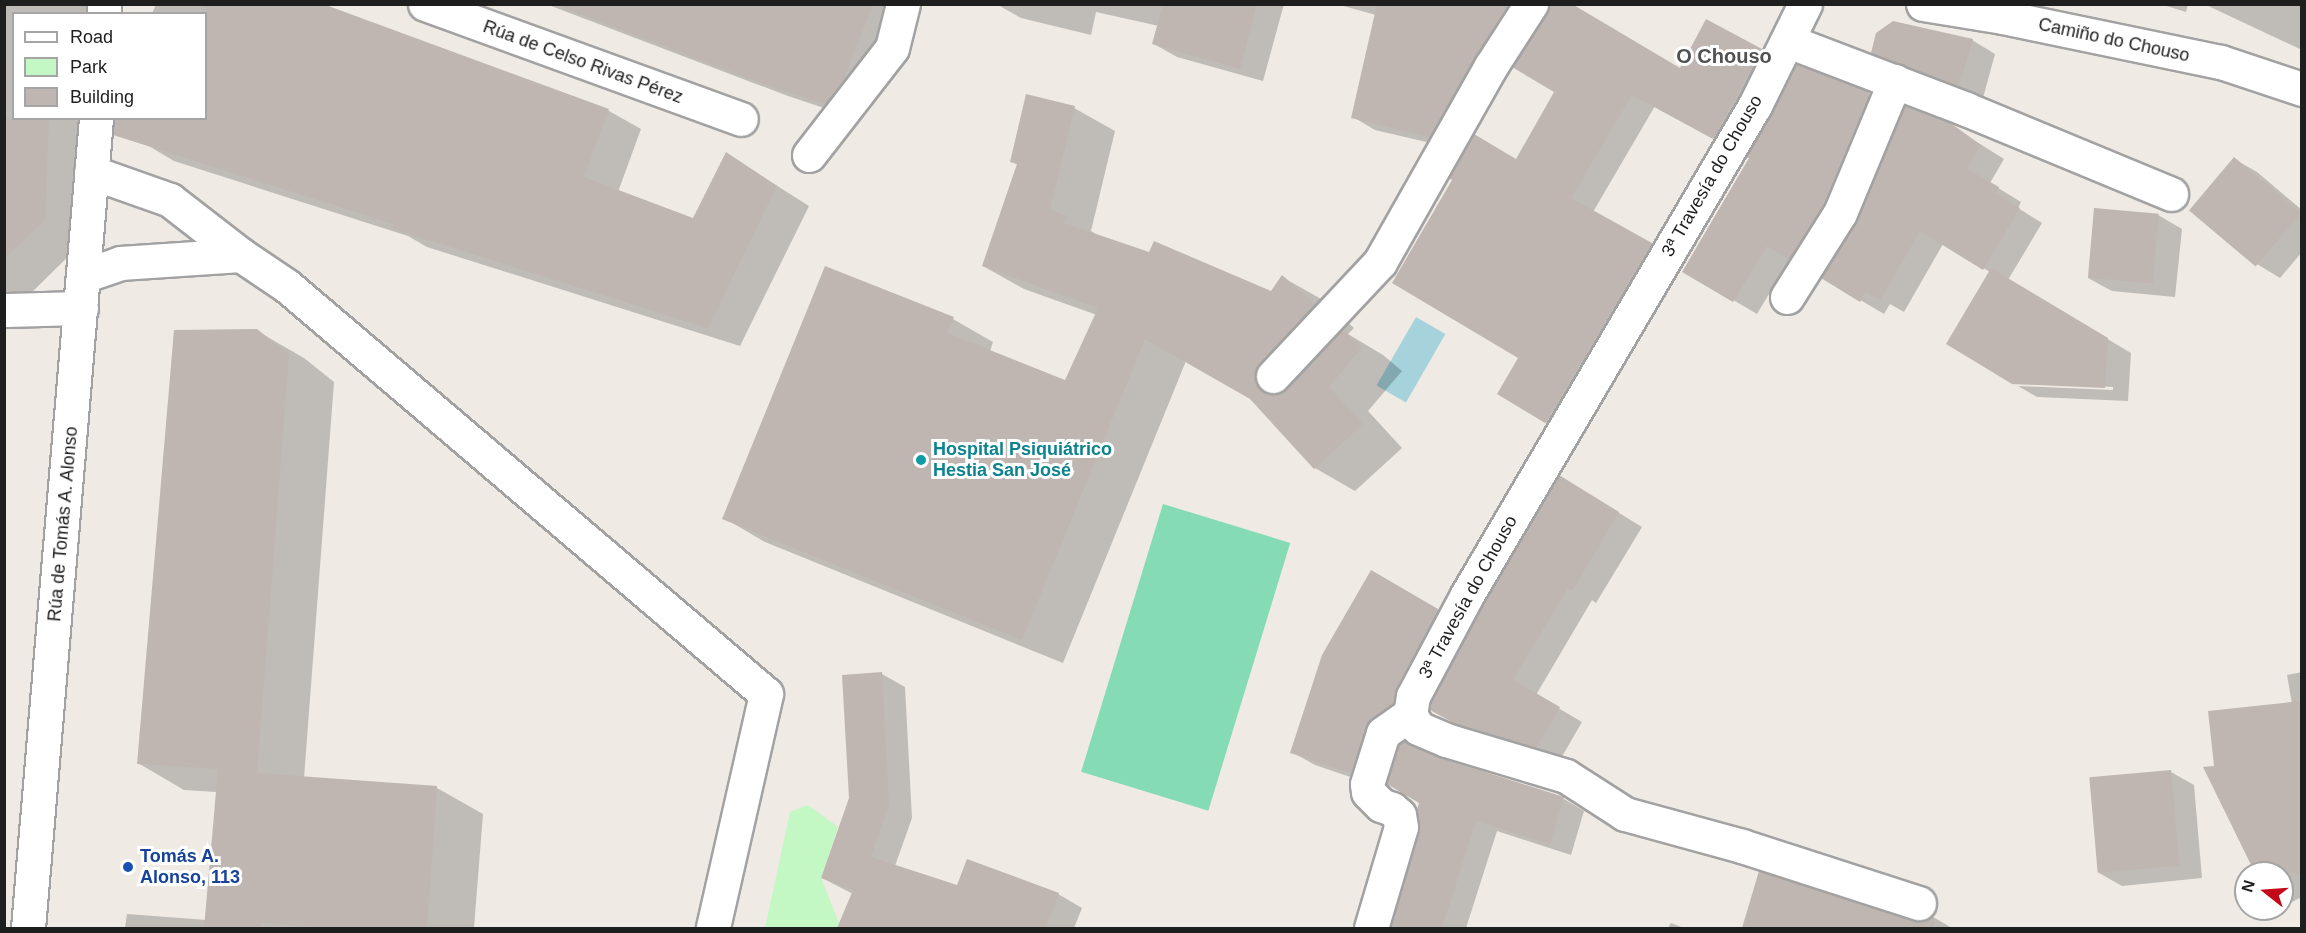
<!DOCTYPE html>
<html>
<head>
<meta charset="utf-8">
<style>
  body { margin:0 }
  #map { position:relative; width:2306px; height:933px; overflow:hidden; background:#efeae4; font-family:Arial,sans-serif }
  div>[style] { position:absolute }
  .park>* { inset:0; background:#c3f7c3 }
  .pitch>* { inset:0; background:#85dbb3; transform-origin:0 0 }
  .water>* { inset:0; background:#a6d3db; transform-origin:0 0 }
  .shadow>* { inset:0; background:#0003 }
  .building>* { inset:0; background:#bfb6b1; transform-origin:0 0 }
  .roads { filter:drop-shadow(2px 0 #a2a2a2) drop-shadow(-2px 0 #a2a2a2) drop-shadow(0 2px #a2a2a2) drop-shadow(0 -2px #a2a2a2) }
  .minor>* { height:33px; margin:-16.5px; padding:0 16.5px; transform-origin:16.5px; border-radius:16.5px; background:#fff }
  .dots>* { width:16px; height:16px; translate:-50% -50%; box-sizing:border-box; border:3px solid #fff; border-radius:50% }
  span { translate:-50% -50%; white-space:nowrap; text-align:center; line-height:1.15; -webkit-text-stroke:6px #fff; paint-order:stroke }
  .street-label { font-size:18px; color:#1e1e1e }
  .culture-label { font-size:18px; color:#0d838f; font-weight:700 }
  .left { translate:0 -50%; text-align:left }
  .transit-label { font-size:18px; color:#164399; font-weight:700 }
  .neighbourhood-label { font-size:20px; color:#515151; font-weight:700 }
  .frame { position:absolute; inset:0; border:6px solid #1e1e1e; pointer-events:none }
  .legend { position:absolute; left:12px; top:12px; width:195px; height:108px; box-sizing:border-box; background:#fff; border:2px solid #a5a5a5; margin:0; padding:8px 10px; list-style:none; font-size:18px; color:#1e1e1e }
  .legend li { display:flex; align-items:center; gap:12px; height:30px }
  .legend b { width:30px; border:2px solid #a5a5a5 }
  .north { position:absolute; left:2234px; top:861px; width:60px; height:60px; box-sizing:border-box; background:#fff; border:2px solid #a5a5a5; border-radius:50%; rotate:287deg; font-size:16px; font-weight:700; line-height:24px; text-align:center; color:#1e1e1e }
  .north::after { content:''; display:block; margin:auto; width:21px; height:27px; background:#c40817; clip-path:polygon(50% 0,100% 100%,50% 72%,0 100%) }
</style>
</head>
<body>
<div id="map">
  <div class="park">
    <i style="clip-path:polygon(808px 805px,838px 827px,821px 878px,839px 923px,837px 928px,765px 928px,790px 812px)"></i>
  </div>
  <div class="pitch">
    <i style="left:1163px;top:504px;width:133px;height:280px;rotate:17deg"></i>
  </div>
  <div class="water">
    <i style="left:1416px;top:317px;width:34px;height:79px;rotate:30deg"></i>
  </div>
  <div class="shadow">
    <i style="clip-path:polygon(4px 4px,94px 4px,94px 14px,14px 14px,14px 118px,89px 118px,83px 242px,29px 295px,4px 296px)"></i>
    <i style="clip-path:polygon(156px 4px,319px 4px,609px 111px,641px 129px,618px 192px,694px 220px,727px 154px,809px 206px,740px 346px,427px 247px,408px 236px,174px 161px,142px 142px,206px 118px,206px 14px,152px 14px)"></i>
    <i style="clip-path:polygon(546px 4px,909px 4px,851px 117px,788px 96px)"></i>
    <i style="clip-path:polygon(1284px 4px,1263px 81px,1177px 57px,1154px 44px,1159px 26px,1096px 12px,1091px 35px,1021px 18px,998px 5px)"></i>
    <i style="clip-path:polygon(1336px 4px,1539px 4px,1452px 148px,1375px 130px,1353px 117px,1376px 15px)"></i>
    <i style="clip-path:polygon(2160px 4px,2188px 4px,2186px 12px)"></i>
    <i style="clip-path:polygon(2204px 4px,2302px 4px,2302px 46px,2300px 49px)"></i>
    <i style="clip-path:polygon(1972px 40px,1995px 54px,1983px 98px,1896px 65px,1873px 52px)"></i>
    <i style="clip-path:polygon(1761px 50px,1784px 63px,1737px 150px,1655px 106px,1593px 212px,1674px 257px,1568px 435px,1545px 422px,1520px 358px,1517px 161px,1556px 92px,1680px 70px)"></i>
    <i style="clip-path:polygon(1797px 66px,1869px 94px,1892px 107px,1812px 271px,1790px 259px,1757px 314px,1684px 271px,1751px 158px)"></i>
    <i style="clip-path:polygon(1074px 108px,1115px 131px,1091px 231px,1102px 238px,1272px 293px,1282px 277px,1323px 300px,1354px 328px,1348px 334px,1383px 355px,1402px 371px,1368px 411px,1402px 448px,1355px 491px,1315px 468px,1251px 398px,1186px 361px,1063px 663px,765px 542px,724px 518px,953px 319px,993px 342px,990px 351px,1066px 382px,1097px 315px,1024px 289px,983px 266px,1018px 165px,1012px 161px)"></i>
    <i style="clip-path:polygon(1948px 124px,2004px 159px,1990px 183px,2021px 202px,2018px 208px,2042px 223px,2008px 280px,2131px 353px,2128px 401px,2037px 397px,2018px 386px,2113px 390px,2113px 387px,2013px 383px,1990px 272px,1943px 244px,1904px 312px,1890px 304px,1884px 314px,1823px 278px)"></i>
    <i style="clip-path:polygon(2234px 159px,2257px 172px,2302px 210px,2302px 252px,2280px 278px,2257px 264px,2192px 210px)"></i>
    <i style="clip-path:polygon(2158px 215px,2182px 229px,2175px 297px,2112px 291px,2088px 278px)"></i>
    <i style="clip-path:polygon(257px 331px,304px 358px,334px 382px,304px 778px,437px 788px,483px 814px,474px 928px,125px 928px,127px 914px,207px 920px,217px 792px,184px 790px,138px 763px)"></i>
    <i style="clip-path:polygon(1583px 491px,1642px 527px,1596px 603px,1592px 600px,1536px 695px,1582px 722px,1560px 760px,1477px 735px,1431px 710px)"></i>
    <i style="clip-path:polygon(1372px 572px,1461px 624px,1396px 731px,1374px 785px,1315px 765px,1292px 752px)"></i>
    <i style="clip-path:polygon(2302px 672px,2302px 897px,2288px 904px,2282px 900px,2282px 873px,2257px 873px,2216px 767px,2292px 704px,2287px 675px)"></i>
    <i style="clip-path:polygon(882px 674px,905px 687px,912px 818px,895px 866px,958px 887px,1058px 894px,1082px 908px,1074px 928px,839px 928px,853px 894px,822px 878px,850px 798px)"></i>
    <i style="clip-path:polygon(1440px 759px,1564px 799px,1584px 811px,1571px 855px,1497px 831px,1466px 928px,1392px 928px)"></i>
    <i style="clip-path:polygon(2171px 772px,2194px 785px,2202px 878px,2122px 886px,2099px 873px)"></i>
    <i style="clip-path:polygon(1760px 873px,1913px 922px,1924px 923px,1933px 917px,1952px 928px,1743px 928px)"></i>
    <i style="clip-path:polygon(1671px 923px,1684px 928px,1668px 928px)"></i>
  </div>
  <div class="building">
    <i style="clip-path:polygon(206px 4px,323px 4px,609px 109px,584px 177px,693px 218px,726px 152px,777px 186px,708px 328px,393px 229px,394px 224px,113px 135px,115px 118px,206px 118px)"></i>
    <i style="clip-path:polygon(565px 4px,873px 4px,844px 79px,825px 104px,761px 83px,564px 8px)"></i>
    <i style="clip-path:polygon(1163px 4px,1257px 4px,1240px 69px,1152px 44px)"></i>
    <i style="clip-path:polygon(1377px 4px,1508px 4px,1475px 57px,1429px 137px,1351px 118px)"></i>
    <i style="clip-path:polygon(1550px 4px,1572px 4px,1680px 68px,1706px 19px,1762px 49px,1713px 139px,1632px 95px,1571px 198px,1652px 243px,1545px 423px,1497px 394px,1518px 358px,1392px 283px,1452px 180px,1449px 178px,1474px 134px,1516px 159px,1554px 92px,1512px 67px,1547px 14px)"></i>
    <i style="clip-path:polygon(1893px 21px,1973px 39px,1959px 86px,1871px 53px,1876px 33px)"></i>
    <i style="clip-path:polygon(1796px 64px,1870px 92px,1823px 204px,1789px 259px,1767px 246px,1733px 302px,1682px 272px,1749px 158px,1746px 157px)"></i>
    <i style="clip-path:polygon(1026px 94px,1075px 106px,1050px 210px,1068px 216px,1064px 223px,1149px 252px,1154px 241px,1271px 291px,1282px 275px,1315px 304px,1259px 363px,1255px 372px,1255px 382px,1260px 389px,1268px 394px,1279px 394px,1342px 329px,1362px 347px,1329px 387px,1363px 424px,1314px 469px,1250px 399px,1145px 339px,1022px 640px,722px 519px,825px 266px,954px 317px,947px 333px,1065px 380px,1098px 308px,982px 266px,1017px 164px,1010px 162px)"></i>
    <i style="clip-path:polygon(1905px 106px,1949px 122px,1981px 145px,1967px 169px,1999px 187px,1995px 193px,2020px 208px,1983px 270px,1920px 231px,1880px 300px,1866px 292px,1860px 302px,1821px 278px,1857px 220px)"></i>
    <i style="clip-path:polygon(4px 118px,49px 118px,45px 220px,4px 259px)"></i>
    <i style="left:2234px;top:157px;width:87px;height:70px;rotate:40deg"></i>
    <i style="left:2094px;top:208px;width:65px;height:70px;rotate:5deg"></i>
    <i style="clip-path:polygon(1991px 268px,2108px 338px,2105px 388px,2012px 384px,1946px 344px)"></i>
    <i style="clip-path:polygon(257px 329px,289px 354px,257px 773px,437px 786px,427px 928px,326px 928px,261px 923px,261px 928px,204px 928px,218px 769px,137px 764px,174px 330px)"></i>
    <i style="clip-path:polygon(1559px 475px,1619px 512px,1572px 591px,1568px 588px,1513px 680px,1560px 707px,1536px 748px,1452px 722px,1430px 710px,1431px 702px,1483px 604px)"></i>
    <i style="clip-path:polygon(1371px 570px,1438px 609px,1396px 687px,1393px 703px,1372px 718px,1365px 727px,1351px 773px,1290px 753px,1322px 655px)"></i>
    <i style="clip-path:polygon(882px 672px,889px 804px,871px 857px,957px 885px,967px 859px,1059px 893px,1046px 928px,837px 928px,853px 890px,821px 878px,849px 798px,842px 675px)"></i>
    <i style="clip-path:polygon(2301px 701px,2301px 873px,2255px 873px,2203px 767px,2214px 766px,2208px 711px)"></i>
    <i style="clip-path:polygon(1405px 740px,1441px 758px,1564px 797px,1550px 844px,1476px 821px,1442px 928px,1390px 928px,1419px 832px,1417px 810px,1419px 803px,1387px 784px,1399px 745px)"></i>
    <i style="left:2171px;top:770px;width:96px;height:82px;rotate:85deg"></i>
    <i style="clip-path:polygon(1759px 871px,1913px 921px,1934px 919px,1933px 928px,1742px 928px)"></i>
  </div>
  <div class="roads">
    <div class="minor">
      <i style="left:425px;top:4px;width:336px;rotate:20deg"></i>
      <i style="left:1805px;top:4px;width:113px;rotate:116.3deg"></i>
      <i style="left:1755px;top:105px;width:568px;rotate:120.45deg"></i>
      <i style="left:1467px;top:595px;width:115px;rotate:118.1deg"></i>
      <i style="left:1413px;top:696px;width:18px;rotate:99deg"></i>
      <i style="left:1410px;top:714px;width:16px;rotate:60deg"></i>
      <i style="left:1418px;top:728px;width:30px;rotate:23deg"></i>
      <i style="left:1446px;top:740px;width:125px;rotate:16.7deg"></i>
      <i style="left:1566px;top:776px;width:70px;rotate:32.8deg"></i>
      <i style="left:1625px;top:814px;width:121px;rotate:15.3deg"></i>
      <i style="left:1742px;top:846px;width:186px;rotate:17.9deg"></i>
      <i style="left:1923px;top:4px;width:81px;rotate:9.2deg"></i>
      <i style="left:2003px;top:17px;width:223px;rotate:11.7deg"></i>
      <i style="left:2221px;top:62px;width:85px;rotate:18.4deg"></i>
      <i style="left:104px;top:14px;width:10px;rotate:-90deg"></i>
      <i style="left:1788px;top:41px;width:191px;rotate:20.9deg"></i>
      <i style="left:1966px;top:109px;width:222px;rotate:22.5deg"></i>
      <i style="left:809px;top:155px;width:135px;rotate:-52.2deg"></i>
      <i style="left:892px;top:48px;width:45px;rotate:-76deg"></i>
      <i style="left:91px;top:172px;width:84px;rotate:19.5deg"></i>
      <i style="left:170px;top:200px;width:90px;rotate:37.8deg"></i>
      <i style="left:241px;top:255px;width:55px;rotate:34deg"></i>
      <i style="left:287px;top:286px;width:629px;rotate:40.42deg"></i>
      <i style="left:766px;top:694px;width:240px;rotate:102.8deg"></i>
      <i style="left:83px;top:276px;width:39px;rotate:-19deg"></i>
      <i style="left:120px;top:263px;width:121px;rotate:-3.8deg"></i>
      <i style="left:1787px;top:297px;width:99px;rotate:-57.8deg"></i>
      <i style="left:1840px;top:213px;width:143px;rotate:-67.4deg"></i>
      <i style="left:4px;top:310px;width:77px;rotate:-1.5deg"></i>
      <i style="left:1273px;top:376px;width:156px;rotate:-46.8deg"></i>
      <i style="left:1380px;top:262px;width:225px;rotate:-60.5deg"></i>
      <i style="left:1491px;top:66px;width:74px;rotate:-57.2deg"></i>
      <i style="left:28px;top:928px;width:813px;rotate:-85.2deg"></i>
      <i style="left:1371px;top:928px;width:105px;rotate:-73.5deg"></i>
      <i style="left:1401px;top:827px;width:12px;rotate:-99deg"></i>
      <i style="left:1399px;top:815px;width:9px;rotate:-139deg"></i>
      <i style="left:1392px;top:809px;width:12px;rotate:-160deg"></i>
      <i style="left:1381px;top:805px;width:18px;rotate:-135deg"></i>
      <i style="left:1368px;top:792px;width:8px;rotate:-97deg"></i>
      <i style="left:1367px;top:784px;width:53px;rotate:-72.6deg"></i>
      <i style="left:1383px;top:733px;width:33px;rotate:-35deg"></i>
    </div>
  </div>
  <div class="dots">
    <i style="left:921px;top:460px;background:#0f9aa8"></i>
    <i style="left:128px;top:867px;background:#1a4fb4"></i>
  </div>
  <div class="street-label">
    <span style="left:2114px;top:40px;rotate:12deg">Camiño do Chouso</span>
    <span style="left:583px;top:62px;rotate:20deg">Rúa de Celso Rivas Pérez</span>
    <span style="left:1712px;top:176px;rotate:-60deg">3ª Travesía do Chouso</span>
    <span style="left:63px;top:524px;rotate:-85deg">Rúa de Tomás A. Alonso</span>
    <span style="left:1468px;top:597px;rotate:-61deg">3ª Travesía do Chouso</span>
  </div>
  <div class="culture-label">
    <span class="left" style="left:933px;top:460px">Hospital Psiquiátrico<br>Hestia San José</span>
  </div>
  <div class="transit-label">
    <span class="left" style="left:140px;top:867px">Tomás A.<br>Alonso, 113</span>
  </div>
  <div class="neighbourhood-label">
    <span style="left:1724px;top:56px">O Chouso</span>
  </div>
  <div class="frame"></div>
  <ul class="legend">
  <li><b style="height:8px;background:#fff"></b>Road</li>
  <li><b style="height:16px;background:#c3f7c3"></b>Park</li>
  <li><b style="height:16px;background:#bfb6b1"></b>Building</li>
  </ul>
  <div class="north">N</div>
</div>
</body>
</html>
